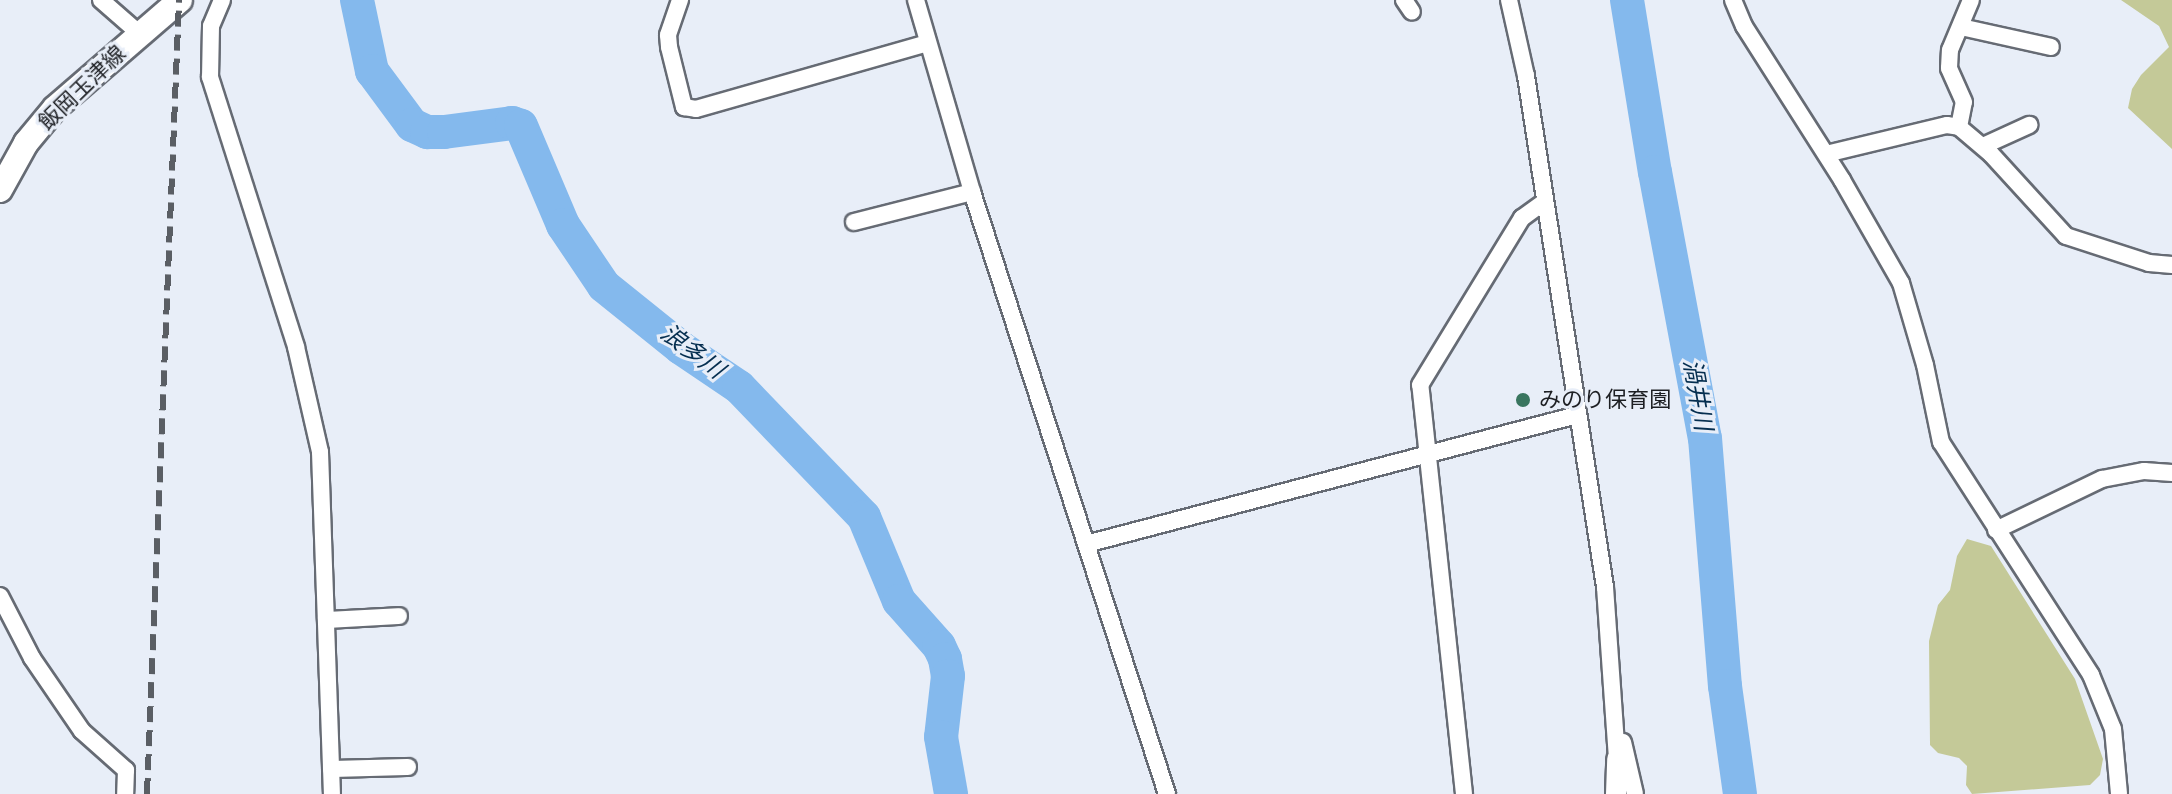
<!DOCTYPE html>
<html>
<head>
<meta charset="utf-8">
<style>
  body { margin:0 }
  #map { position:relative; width:2172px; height:794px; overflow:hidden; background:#e8eef8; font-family:"Roboto Serif","Noto Sans JP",serif }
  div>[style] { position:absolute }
  .green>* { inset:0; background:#c4c998 }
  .river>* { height:34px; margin:-17px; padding:0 17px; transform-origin:17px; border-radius:17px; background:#84b9ed }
  .roads { filter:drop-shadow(2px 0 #666b74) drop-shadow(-2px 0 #666b74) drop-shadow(0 2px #666b74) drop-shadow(0 -2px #666b74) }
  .minor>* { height:16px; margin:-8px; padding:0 8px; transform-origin:8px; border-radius:8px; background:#fff }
  .tertiary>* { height:20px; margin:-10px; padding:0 10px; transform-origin:10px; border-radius:10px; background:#fff }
  .secondary>* { height:24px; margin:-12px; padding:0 12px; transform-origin:12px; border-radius:12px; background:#fff }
  .rail>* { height:6px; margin-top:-3px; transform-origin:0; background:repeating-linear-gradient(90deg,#5a5e64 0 16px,transparent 0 24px) }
  .dots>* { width:22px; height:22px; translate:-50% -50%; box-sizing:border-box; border:4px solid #e8eef8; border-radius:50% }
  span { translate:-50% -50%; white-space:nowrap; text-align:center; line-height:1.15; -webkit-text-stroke:6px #e8eef8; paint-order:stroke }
  .street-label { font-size:22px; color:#1d1f23 }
  .poi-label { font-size:22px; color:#1d1f23 }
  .left { translate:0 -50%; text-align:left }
  .water-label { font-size:24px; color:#062f50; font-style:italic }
</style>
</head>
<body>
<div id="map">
  <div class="green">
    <i style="clip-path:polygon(2121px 0,2172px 0,2172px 149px,2128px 108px,2132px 89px,2141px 75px,2169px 47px,2159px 26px)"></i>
    <i style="clip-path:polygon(1967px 539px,1991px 546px,2075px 679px,2103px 759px,2100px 775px,2090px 785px,1972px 794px,1966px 785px,1967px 766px,1959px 758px,1938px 753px,1930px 745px,1929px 641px,1938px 605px,1950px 590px,1957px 556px)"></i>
  </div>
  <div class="river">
    <i style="left:357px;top:0;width:73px;rotate:78.1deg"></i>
    <i style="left:372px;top:71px;width:67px;rotate:53.5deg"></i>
    <i style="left:412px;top:125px;width:17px;rotate:25deg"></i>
    <i style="left:427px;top:132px;width:17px"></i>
    <i style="left:444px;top:132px;width:69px;rotate:-7.5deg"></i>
    <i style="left:512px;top:123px;width:9px;rotate:18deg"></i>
    <i style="left:521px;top:126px;width:108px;rotate:67deg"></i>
    <i style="left:563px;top:225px;width:73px;rotate:56.1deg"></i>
    <i style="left:604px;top:286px;width:99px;rotate:38.8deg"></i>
    <i style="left:681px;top:348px;width:70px;rotate:33.9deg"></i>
    <i style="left:739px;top:387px;width:180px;rotate:46.1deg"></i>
    <i style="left:864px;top:517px;width:91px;rotate:67.4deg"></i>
    <i style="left:899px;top:601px;width:60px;rotate:48.4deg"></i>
    <i style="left:939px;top:646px;width:14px;rotate:65deg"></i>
    <i style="left:945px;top:659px;width:17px;rotate:80deg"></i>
    <i style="left:948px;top:676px;width:61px;rotate:96.5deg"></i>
    <i style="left:941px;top:737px;width:58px;rotate:80deg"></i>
    <i style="left:1627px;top:0;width:174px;rotate:80.8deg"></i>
    <i style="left:1655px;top:172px;width:271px;rotate:79.4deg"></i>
    <i style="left:1705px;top:438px;width:249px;rotate:85.4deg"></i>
    <i style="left:1725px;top:686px;width:109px;rotate:82.1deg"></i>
  </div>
  <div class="roads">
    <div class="minor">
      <i style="left:101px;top:0;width:52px;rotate:41.1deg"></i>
      <i style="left:222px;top:0;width:28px;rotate:113deg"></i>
      <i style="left:211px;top:26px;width:51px;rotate:91.1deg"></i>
      <i style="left:210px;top:77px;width:283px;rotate:72.3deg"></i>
      <i style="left:296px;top:347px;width:108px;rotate:77.1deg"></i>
      <i style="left:320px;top:452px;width:342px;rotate:88deg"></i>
      <i style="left:680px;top:0;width:37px;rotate:109deg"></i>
      <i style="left:668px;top:35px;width:12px;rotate:85deg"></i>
      <i style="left:669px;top:47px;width:62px;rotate:76deg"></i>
      <i style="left:684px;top:107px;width:12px;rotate:9deg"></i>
      <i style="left:696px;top:109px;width:240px;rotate:-15.9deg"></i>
      <i style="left:916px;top:0;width:200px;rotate:73.7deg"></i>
      <i style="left:972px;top:192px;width:633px;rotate:72.05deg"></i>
      <i style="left:1404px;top:0;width:14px;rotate:56deg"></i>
      <i style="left:1509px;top:0;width:78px;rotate:77.4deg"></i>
      <i style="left:1526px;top:76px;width:517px;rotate:81.21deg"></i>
      <i style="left:1605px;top:587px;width:172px;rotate:86deg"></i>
      <i style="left:1733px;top:0;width:28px;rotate:67deg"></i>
      <i style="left:1744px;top:26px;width:183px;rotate:57.5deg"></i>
      <i style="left:1842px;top:180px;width:119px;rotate:60.2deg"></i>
      <i style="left:1901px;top:283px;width:85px;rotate:73.7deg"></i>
      <i style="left:1925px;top:365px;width:79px;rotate:78.3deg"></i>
      <i style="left:1941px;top:442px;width:277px;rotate:57.2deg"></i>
      <i style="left:2091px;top:675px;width:58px;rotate:67.8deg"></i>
      <i style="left:2113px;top:729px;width:65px;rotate:84.7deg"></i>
      <i style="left:1961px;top:27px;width:92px;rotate:12.5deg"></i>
      <i style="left:1959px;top:127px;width:25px;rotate:-79deg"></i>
      <i style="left:1964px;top:102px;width:37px;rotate:-114deg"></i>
      <i style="left:1949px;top:68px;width:18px;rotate:-87deg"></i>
      <i style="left:1950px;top:50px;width:54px;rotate:-67.2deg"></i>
      <i style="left:1983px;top:146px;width:51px;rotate:-24.5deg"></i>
      <i style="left:1826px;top:154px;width:124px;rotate:-13.5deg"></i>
      <i style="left:1947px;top:125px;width:12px;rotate:9deg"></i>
      <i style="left:1959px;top:127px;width:42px;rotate:40.2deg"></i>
      <i style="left:1991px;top:154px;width:111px;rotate:47.6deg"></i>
      <i style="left:2066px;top:236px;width:87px;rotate:18deg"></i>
      <i style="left:2149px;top:263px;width:23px;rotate:5deg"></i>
      <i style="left:854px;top:222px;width:122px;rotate:-14.3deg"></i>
      <i style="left:1996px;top:530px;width:118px;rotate:-25.7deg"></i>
      <i style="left:2102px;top:479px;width:43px;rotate:-10.8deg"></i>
      <i style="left:2144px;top:471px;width:28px;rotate:4deg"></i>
      <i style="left:1086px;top:544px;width:508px;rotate:-14.72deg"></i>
      <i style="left:0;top:596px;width:70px;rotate:62.7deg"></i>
      <i style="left:32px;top:658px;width:88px;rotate:55.6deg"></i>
      <i style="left:82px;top:731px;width:59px;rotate:41.6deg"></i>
      <i style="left:126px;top:770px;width:24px;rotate:92deg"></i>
      <i style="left:326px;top:620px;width:73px;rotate:-3.1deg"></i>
      <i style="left:1623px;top:742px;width:53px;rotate:77deg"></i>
      <i style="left:331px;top:769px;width:77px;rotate:-1.5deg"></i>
      <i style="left:1464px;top:794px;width:411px;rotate:-96.1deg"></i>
      <i style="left:1420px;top:385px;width:196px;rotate:-58.6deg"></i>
      <i style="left:1522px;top:218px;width:27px;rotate:-36deg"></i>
    </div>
    <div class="tertiary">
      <i style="left:1616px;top:794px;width:35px;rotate:-88deg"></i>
    </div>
    <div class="secondary">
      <i style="left:0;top:190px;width:54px;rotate:-61deg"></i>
      <i style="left:26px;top:143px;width:45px;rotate:-50.4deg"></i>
      <i style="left:55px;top:108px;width:165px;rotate:-40.8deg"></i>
    </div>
  </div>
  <div class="rail">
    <i style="left:147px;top:794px;width:795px;rotate:-87.69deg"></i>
  </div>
  <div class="dots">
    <i style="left:1523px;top:400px;background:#39755f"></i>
  </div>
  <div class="street-label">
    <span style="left:82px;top:88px;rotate:-44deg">飯岡玉津線</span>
  </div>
  <div class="poi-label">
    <span class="left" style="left:1539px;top:400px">みのり保育園</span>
  </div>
  <div class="water-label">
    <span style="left:692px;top:352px;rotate:37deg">浪多川</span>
    <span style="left:1697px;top:395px;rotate:80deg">渦井川</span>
  </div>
</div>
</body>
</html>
